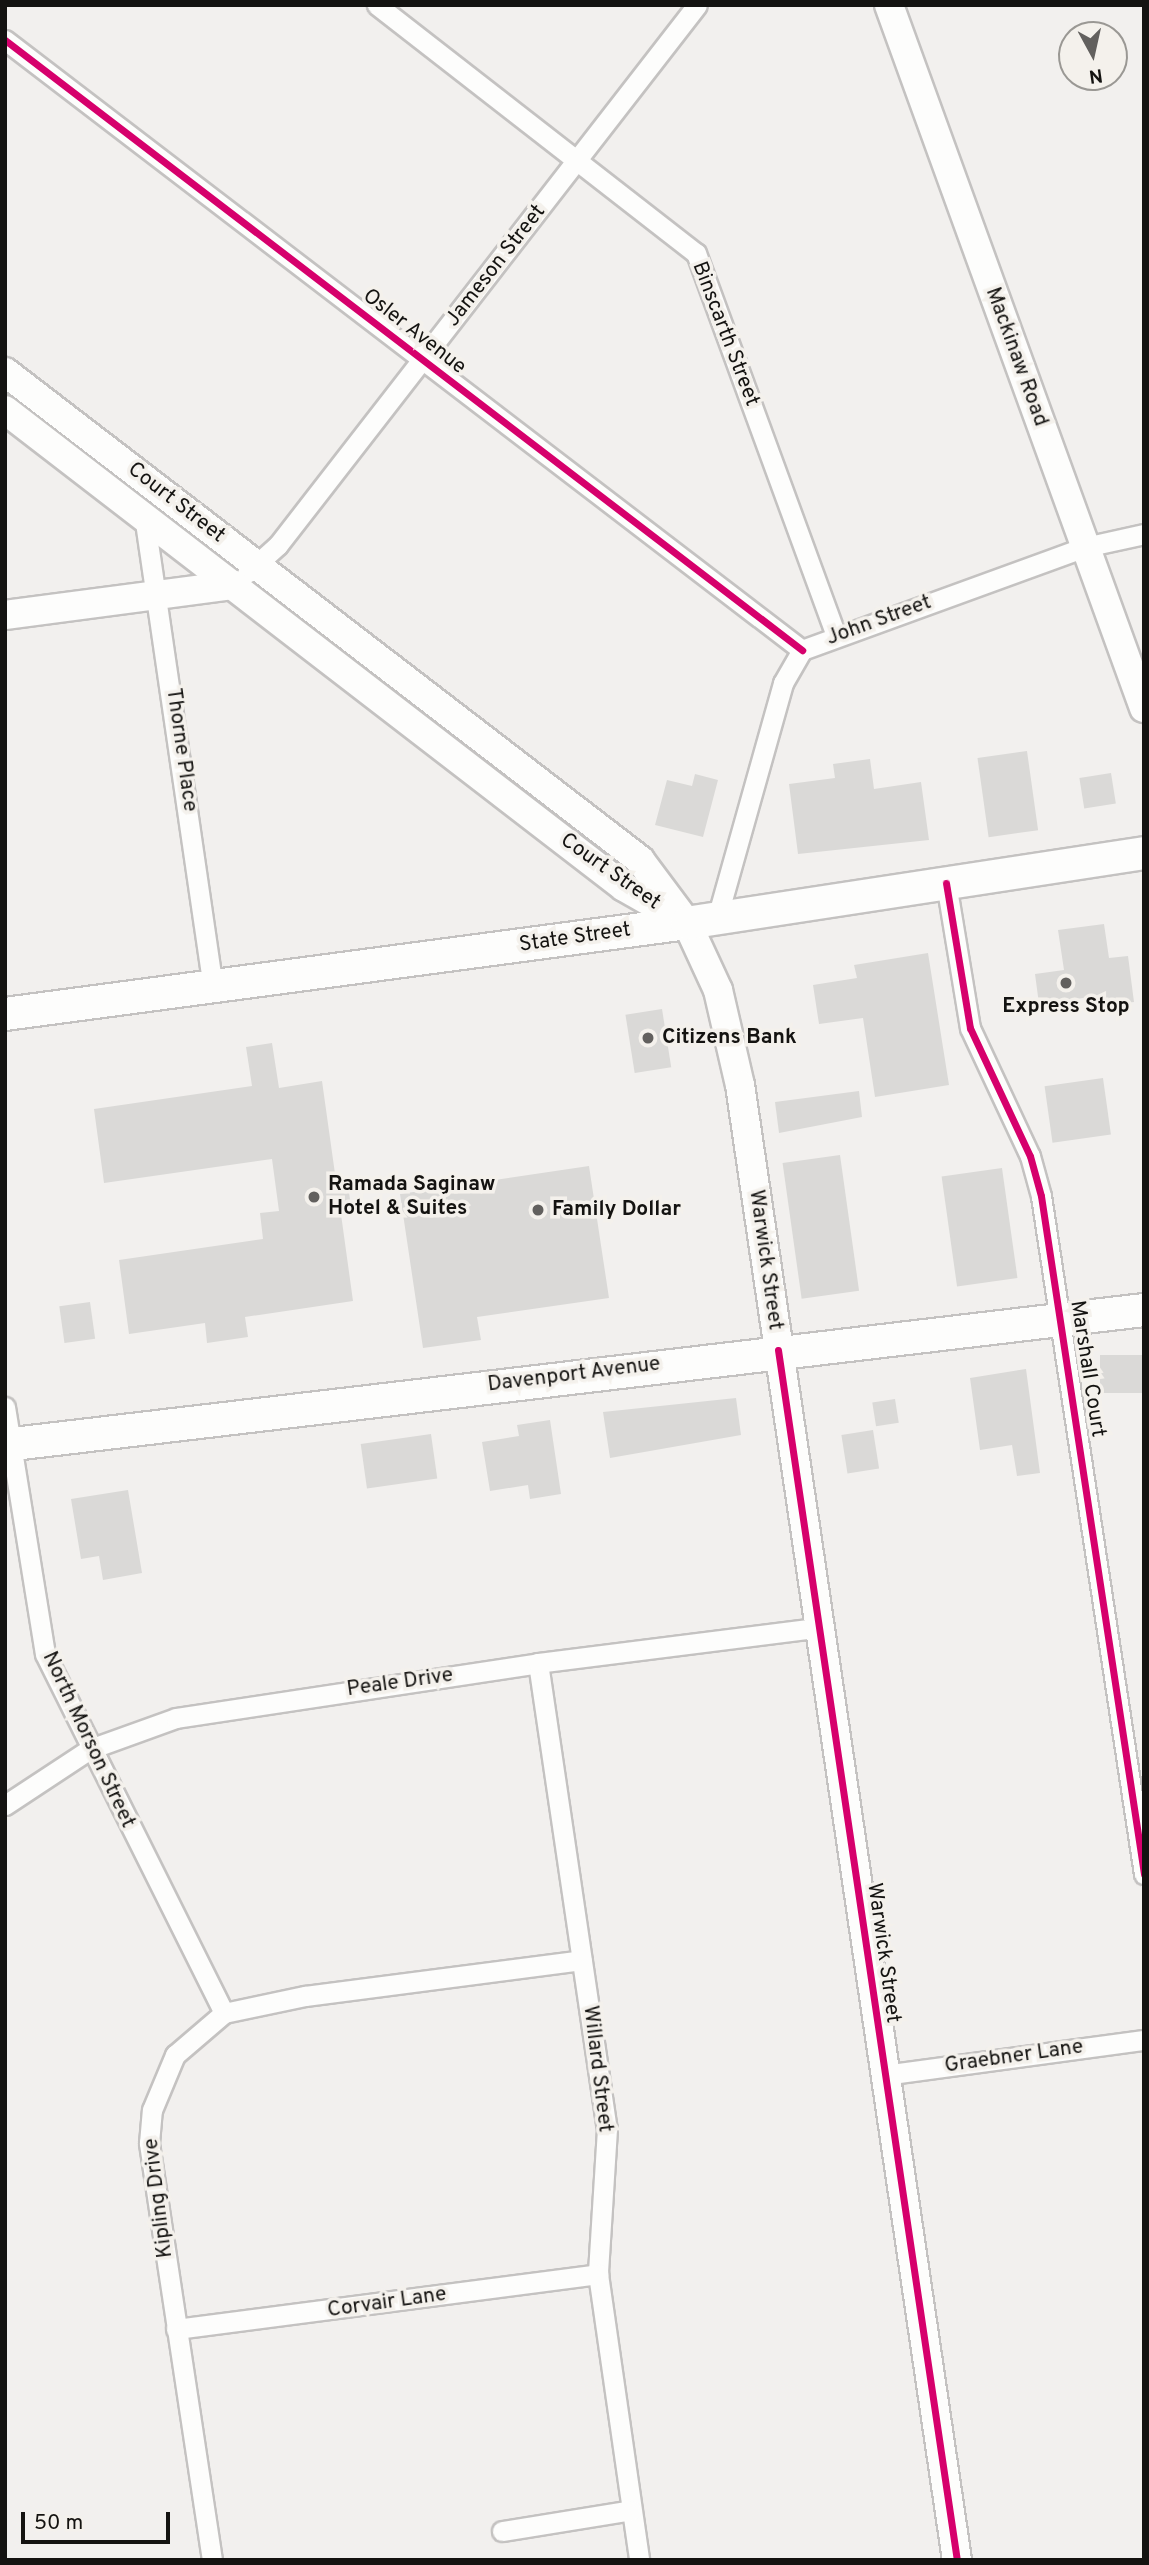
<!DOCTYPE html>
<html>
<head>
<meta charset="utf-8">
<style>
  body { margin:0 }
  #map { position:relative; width:1149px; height:2565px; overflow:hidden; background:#f2f0ee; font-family:Overpass,sans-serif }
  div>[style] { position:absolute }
  .building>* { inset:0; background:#dad9d7; transform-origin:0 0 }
  .roads { filter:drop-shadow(2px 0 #c4c2c1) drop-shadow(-2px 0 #c4c2c1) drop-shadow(0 2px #c4c2c1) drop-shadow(0 -2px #c4c2c1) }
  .street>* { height:19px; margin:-9.5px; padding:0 9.5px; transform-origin:9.5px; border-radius:9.5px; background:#fdfdfc }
  .secondary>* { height:28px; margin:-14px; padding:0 14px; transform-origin:14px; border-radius:14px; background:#fdfdfc }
  .primary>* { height:32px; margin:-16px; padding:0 16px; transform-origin:16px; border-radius:16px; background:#fdfdfc }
  .cycleway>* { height:7px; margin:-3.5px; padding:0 3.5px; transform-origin:3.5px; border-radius:3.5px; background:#d6006c }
  .dots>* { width:19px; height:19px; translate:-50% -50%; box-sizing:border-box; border:4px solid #f4f1ec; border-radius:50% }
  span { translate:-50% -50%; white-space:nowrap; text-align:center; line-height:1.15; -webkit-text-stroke:7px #f4f1ec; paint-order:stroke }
  .street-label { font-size:21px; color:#141311 }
  .poi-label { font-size:21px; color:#141311; font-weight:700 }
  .left { translate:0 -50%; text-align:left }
  .frame { position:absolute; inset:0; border:7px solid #141311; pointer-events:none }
  .north { position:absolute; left:1058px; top:21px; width:70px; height:70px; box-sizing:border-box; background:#f4f1ec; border:2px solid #9a9894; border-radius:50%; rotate:172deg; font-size:19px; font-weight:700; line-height:28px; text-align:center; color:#141311 }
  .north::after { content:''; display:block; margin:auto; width:24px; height:32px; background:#62605e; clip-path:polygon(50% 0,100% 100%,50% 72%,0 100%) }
  .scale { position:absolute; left:21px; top:2512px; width:149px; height:32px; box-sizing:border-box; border:4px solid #141311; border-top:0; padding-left:9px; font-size:21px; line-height:24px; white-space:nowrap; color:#141311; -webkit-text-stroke:5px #f4f1ec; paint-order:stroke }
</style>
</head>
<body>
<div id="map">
  <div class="building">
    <i style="left:1027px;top:751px;width:80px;height:50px;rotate:82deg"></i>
    <i style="clip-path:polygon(870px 759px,874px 789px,921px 782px,929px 840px,798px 854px,789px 784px,835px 778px,833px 764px)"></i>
    <i style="left:1111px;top:773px;width:31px;height:32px;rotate:81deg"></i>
    <i style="clip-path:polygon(695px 774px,718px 780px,703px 837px,655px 825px,667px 780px,692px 786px)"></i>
    <i style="clip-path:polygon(1104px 924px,1109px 958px,1128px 956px,1134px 1002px,1107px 1005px,1105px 995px,1039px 1004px,1035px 974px,1064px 970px,1058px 930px)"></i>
    <i style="clip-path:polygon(928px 953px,949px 1085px,875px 1097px,863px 1018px,819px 1024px,813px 985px,857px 978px,854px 965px)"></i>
    <i style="left:662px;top:1009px;width:59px;height:37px;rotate:81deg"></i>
    <i style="clip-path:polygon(272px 1043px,279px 1088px,322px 1081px,337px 1188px,348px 1186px,351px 1206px,340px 1207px,353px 1301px,245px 1317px,248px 1337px,207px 1343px,205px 1323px,129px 1334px,119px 1260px,263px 1239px,260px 1213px,279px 1211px,272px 1159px,104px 1183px,94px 1109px,252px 1086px,246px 1047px)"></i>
    <i style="left:1103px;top:1078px;width:57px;height:59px;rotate:82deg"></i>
    <i style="clip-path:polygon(859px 1091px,862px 1117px,779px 1133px,775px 1102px)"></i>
    <i style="left:840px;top:1155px;width:137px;height:58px;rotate:82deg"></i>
    <i style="clip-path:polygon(589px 1166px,609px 1298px,477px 1317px,481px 1340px,423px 1348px,400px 1194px)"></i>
    <i style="left:1002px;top:1168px;width:111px;height:61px;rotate:82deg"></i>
    <i style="left:90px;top:1302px;width:37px;height:31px;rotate:82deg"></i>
    <i style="left:1144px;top:1355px;width:38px;height:44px;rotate:90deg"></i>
    <i style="clip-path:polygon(1026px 1369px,1040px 1473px,1017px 1476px,1012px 1445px,980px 1450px,970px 1378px)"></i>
    <i style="clip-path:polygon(736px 1398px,741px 1435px,610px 1458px,603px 1412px)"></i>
    <i style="left:895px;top:1399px;width:24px;height:23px;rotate:81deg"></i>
    <i style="clip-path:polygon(550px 1420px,561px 1494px,530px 1499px,528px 1485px,490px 1491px,482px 1442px,519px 1436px,517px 1425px)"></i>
    <i style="left:873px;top:1430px;width:39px;height:32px;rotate:81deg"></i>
    <i style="left:431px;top:1434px;width:45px;height:71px;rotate:82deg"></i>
    <i style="clip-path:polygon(128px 1490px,142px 1573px,103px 1580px,99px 1556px,81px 1559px,71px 1499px)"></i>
  </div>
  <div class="roads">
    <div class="street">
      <i style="left:377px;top:5px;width:404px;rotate:37.9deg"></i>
      <i style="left:696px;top:253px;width:407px;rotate:69.9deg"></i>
      <i style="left:5px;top:40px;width:1004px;rotate:37.43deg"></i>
      <i style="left:144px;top:515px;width:476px;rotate:81.7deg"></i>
      <i style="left:247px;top:573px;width:42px;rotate:-42.1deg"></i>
      <i style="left:278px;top:545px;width:683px;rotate:-52.19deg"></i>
      <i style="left:946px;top:883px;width:147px;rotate:80.6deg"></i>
      <i style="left:970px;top:1028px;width:141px;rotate:64.9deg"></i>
      <i style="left:1030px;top:1156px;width:41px;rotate:74.6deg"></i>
      <i style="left:1041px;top:1196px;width:686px;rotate:81.36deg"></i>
      <i style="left:717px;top:918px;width:244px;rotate:-74.3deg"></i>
      <i style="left:783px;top:683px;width:38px;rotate:-60deg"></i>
      <i style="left:802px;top:650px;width:301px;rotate:-20deg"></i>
      <i style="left:1085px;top:547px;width:60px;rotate:-12.4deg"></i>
      <i style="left:5px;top:1407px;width:250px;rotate:80.8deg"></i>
      <i style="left:45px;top:1654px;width:401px;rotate:63.5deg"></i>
      <i style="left:538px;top:1663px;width:471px;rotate:81.6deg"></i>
      <i style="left:607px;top:2129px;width:145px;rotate:93.6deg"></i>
      <i style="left:598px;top:2274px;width:289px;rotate:81.8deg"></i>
      <i style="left:5px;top:1805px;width:102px;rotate:-33.4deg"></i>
      <i style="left:90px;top:1749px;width:91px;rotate:-19.8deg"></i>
      <i style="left:176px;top:1718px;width:366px;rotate:-8.6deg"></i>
      <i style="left:538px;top:1663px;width:281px;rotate:-7.2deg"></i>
      <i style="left:884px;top:2075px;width:262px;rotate:-7.7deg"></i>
      <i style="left:176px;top:2329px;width:426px;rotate:-7.4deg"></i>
      <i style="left:502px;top:2531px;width:131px;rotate:-9.2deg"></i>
      <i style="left:212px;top:2560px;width:422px;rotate:-98.6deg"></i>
      <i style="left:149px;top:2143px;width:33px;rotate:-85deg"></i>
      <i style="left:152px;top:2110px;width:60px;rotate:-67.3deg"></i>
      <i style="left:175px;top:2055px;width:65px;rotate:-40.6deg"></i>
      <i style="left:224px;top:2013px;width:83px;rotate:-11.9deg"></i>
      <i style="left:305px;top:1996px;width:279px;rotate:-7.4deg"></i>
    </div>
    <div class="secondary">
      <i style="left:889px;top:5px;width:748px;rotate:70.06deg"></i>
      <i style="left:5px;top:372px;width:801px;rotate:37.54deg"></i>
      <i style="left:640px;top:860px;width:79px;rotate:53.3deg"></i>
      <i style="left:687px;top:923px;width:74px;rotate:65.2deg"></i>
      <i style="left:718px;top:990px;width:98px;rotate:77deg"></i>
      <i style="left:740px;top:1085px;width:1491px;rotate:81.63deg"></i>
      <i style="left:5px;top:410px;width:781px;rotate:37.62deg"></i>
      <i style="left:624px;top:887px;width:59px;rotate:29.6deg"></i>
      <i style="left:5px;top:615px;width:231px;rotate:-7.5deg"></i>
    </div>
    <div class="primary">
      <i style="left:5px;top:1014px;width:688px;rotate:-7.6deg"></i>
      <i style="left:687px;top:923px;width:462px;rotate:-8.7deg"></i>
      <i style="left:5px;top:1445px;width:1147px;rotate:-6.76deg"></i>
    </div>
  </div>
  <div class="cycleway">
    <i style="left:5px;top:40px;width:1004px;rotate:37.43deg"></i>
    <i style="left:946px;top:883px;width:147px;rotate:80.6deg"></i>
    <i style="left:970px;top:1028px;width:141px;rotate:64.9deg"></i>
    <i style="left:1030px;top:1156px;width:41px;rotate:74.6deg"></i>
    <i style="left:1041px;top:1196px;width:686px;rotate:81.36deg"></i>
    <i style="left:778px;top:1350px;width:1223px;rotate:81.59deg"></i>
  </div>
  <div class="dots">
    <i style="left:1066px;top:983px;background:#62605e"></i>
    <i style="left:648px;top:1038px;background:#62605e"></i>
    <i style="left:314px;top:1197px;background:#62605e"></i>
    <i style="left:538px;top:1210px;background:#62605e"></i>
  </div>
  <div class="street-label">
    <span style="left:496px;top:266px;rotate:-52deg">Jameson Street</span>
    <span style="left:414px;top:332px;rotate:38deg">Osler Avenue</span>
    <span style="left:725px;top:334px;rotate:69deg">Binscarth Street</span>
    <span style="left:1016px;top:357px;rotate:70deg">Mackinaw Road</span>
    <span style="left:176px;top:503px;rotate:38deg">Court Street</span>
    <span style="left:879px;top:621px;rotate:-20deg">John Street</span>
    <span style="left:181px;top:750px;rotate:82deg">Thorne Place</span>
    <span style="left:610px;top:872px;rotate:35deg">Court Street</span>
    <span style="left:575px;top:938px;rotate:-8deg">State Street</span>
    <span style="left:765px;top:1260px;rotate:82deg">Warwick Street</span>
    <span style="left:1087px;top:1369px;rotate:81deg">Marshall Court</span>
    <span style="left:574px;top:1375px;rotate:-7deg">Davenport Avenue</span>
    <span style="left:400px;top:1683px;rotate:-8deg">Peale Drive</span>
    <span style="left:88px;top:1740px;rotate:65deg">North Morson Street</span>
    <span style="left:883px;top:1953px;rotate:82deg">Warwick Street</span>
    <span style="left:1014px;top:2057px;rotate:-8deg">Graebner Lane</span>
    <span style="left:597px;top:2069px;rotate:83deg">Willard Street</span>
    <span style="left:159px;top:2198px;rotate:-97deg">Kipling Drive</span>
    <span style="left:387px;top:2303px;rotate:-8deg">Corvair Lane</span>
  </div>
  <div class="poi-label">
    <span style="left:1066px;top:1007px">Express Stop</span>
    <span class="left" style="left:662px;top:1038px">Citizens Bank</span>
    <span class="left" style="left:328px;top:1197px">Ramada Saginaw<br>Hotel &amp; Suites</span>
    <span class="left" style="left:552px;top:1210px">Family Dollar</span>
  </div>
  <div class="frame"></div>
  <div class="north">N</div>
  <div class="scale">50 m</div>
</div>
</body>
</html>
